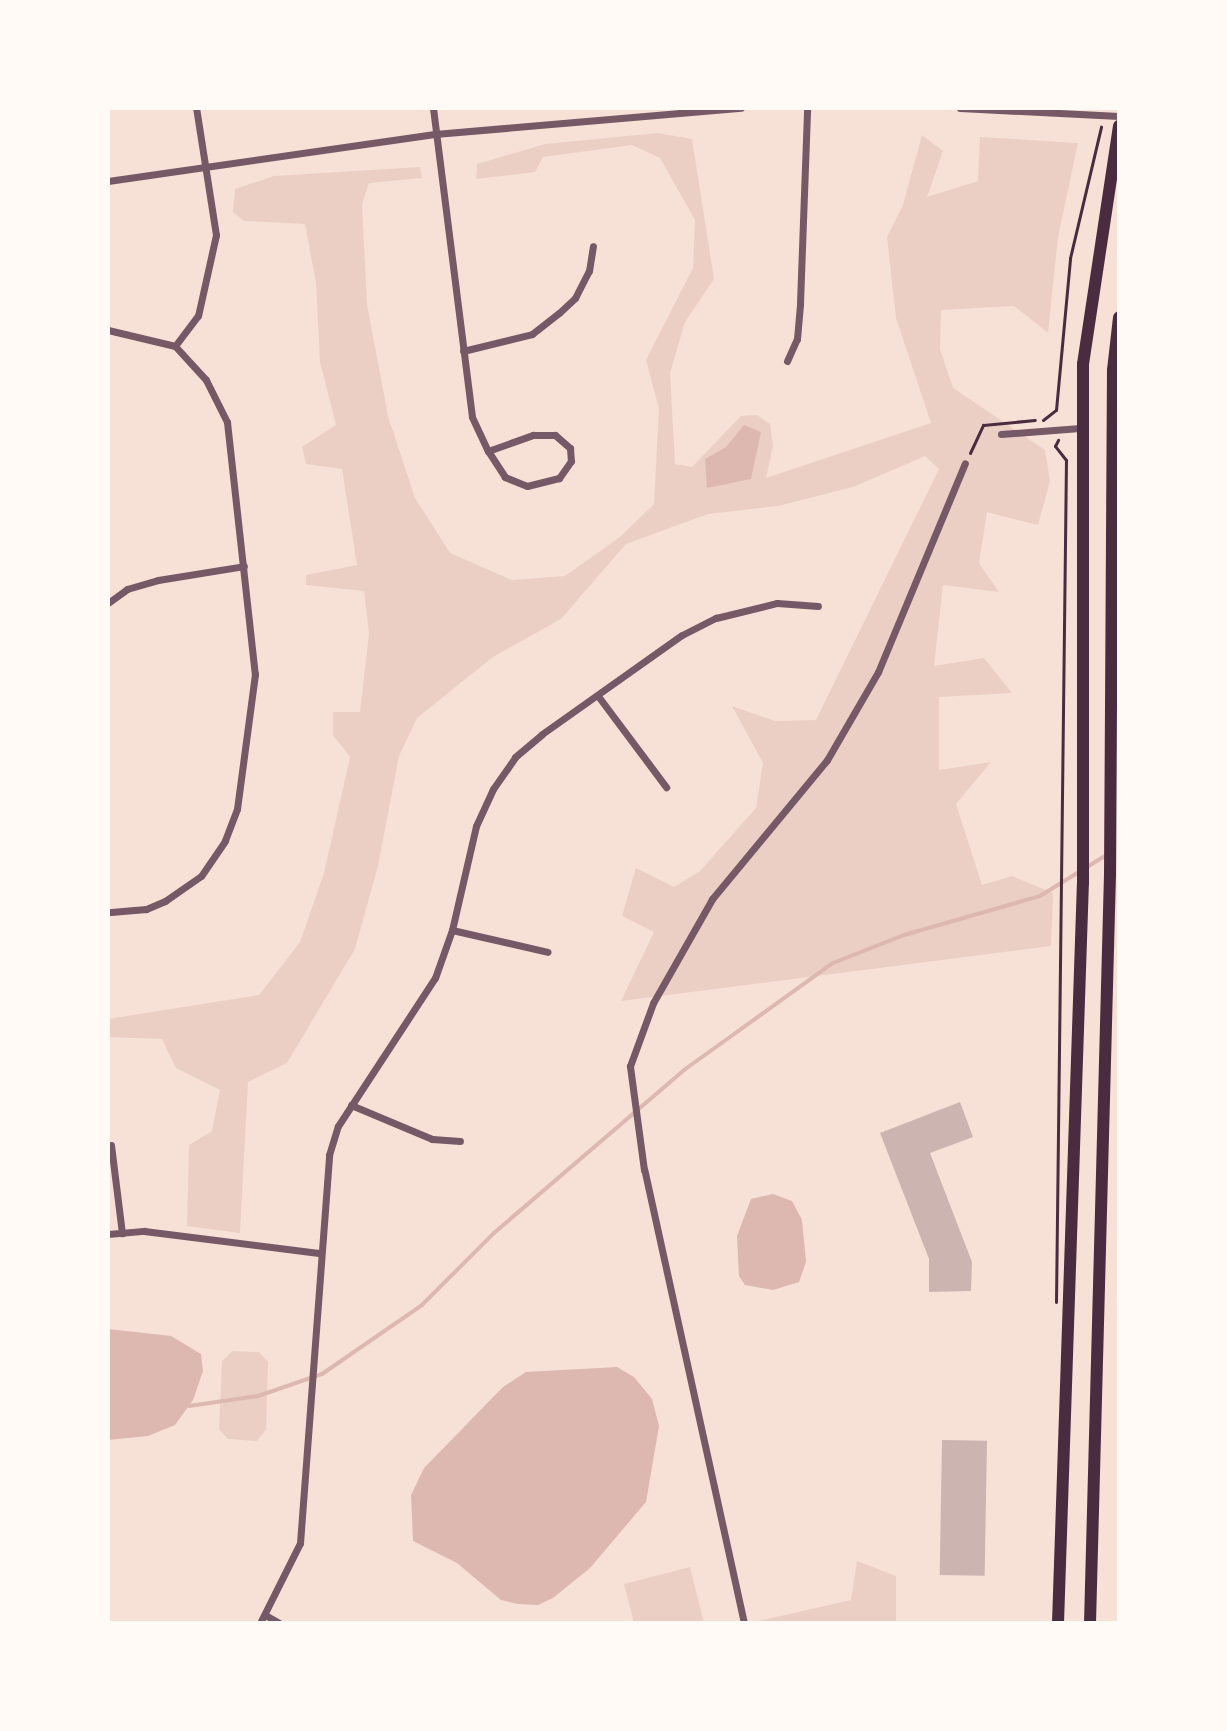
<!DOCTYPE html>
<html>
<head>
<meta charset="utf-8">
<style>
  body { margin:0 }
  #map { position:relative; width:1227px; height:1731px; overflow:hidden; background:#f7e1d7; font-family:Rubik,sans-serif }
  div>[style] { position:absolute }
  .green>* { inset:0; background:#ebcfc5 }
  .water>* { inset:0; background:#dcb8b0 }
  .stream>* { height:4px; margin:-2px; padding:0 2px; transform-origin:2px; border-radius:2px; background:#dcb8b0 }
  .building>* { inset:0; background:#ccb4b1; transform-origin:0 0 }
  .path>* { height:3px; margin:-1.5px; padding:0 1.5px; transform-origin:1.5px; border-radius:1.5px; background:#4a2c40 }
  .minor>* { height:7px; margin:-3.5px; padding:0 3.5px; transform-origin:3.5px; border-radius:3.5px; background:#755966 }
  .trunk>* { height:12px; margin:-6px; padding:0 6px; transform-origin:6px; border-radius:6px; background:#4a2c40 }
  span { translate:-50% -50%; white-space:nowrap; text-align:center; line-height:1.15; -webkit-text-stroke:6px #fffaf5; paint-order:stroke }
  .frame { position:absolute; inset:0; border:110px solid #fffaf5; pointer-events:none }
</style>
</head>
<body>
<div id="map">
  <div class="green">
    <i style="clip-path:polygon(658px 133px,692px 139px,714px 279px,685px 322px,670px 373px,675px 464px,692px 467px,741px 416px,757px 415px,770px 424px,773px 446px,766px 478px,931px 423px,896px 318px,887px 237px,903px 205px,922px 135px,943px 151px,927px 197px,978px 181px,980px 137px,1078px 143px,1058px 237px,1048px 333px,1014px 306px,941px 310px,940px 349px,953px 388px,1045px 450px,1050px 481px,1038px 525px,987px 512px,979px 563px,999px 592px,943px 585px,934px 666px,984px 658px,1012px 693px,939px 697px,939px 770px,991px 762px,956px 804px,982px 885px,1012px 876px,1053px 893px,1051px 946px,621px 1001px,654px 932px,622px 916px,636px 868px,674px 887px,700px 871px,756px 808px,763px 763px,732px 706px,775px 721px,816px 720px,939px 469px,925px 456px,853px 487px,778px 506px,708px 514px,626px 544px,561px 619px,493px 657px,417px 718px,399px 756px,378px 866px,355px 949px,287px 1063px,248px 1082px,240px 1233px,187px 1226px,189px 1145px,212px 1131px,220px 1090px,176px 1068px,162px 1039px,108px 1037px,108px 1019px,259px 995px,300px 942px,324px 873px,350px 757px,333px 735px,333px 712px,360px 712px,369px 634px,364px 591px,306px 585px,306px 575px,357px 565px,342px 469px,306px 464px,302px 447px,336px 425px,320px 362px,316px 283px,305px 224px,244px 221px,233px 212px,235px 189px,274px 176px,420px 167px,422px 178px,369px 183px,362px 204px,367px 304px,388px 416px,415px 498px,450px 553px,512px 580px,565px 576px,620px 537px,654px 504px,659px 409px,646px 360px,693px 268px,695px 220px,660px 158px,632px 145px,543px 157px,535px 172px,476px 179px,477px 164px,545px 144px)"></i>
    <i style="clip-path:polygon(232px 1351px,259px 1352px,268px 1362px,266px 1430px,257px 1441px,228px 1439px,219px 1429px,222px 1361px)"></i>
    <i style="clip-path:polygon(857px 1561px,896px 1576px,896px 1623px,750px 1623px,851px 1600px)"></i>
    <i style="clip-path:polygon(690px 1567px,704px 1623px,634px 1623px,624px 1584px)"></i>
  </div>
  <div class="water">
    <i style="clip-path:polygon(744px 425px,761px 432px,751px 479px,707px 488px,705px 459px,726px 447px)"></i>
    <i style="clip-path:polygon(773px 1194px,792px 1201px,802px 1220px,806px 1262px,799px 1282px,773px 1290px,745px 1285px,739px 1276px,737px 1236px,751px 1199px)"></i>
    <i style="clip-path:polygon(108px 1329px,171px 1336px,201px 1354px,203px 1371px,193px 1400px,175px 1425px,148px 1436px,108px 1440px)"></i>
    <i style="clip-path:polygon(617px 1367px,634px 1377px,652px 1399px,659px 1426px,646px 1502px,590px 1568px,553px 1598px,538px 1605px,518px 1604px,501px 1600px,457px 1563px,413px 1541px,411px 1495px,424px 1468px,503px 1387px,526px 1372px)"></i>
  </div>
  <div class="stream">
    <i style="left:189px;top:1406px;width:70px;rotate:-8.2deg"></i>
    <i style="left:258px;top:1396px;width:68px;rotate:-19deg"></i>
    <i style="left:322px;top:1374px;width:121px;rotate:-34.6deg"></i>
    <i style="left:422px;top:1305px;width:102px;rotate:-45deg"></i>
    <i style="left:494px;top:1233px;width:250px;rotate:-40.6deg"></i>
    <i style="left:684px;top:1070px;width:183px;rotate:-35.7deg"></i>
    <i style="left:833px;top:963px;width:76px;rotate:-21.5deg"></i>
    <i style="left:904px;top:935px;width:141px;rotate:-16deg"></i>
    <i style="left:1040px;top:896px;width:80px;rotate:-31.7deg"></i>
  </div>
  <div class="building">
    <i style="clip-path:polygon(960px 1102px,973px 1137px,930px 1153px,972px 1262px,971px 1291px,929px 1292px,929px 1259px,880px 1133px)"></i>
    <i style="left:942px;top:1440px;width:45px;height:135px;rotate:1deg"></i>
  </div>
  <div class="path">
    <i style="left:1043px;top:420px;width:16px;rotate:-38deg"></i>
    <i style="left:1056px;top:410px;width:153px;rotate:-84.7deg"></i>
    <i style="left:1070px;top:258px;width:135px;rotate:-76.7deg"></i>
    <i style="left:970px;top:453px;width:31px;rotate:-65deg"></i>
    <i style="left:983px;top:425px;width:52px;rotate:-5.5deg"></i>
    <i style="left:1056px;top:1302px;width:842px;rotate:-89.32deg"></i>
    <i style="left:1066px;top:460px;width:18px;rotate:-128deg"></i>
    <i style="left:1055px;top:446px;width:7px;rotate:-63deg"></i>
  </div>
  <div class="minor">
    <i style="left:433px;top:108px;width:311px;rotate:82.8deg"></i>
    <i style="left:472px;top:417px;width:38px;rotate:65deg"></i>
    <i style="left:960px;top:108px;width:159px;rotate:2.9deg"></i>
    <i style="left:108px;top:181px;width:330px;rotate:-8.2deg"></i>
    <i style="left:435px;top:134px;width:307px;rotate:-4.9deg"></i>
    <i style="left:108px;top:330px;width:69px;rotate:13.4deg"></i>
    <i style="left:175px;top:346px;width:46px;rotate:47.6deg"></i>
    <i style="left:206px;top:380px;width:47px;rotate:63.4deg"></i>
    <i style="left:227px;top:422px;width:254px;rotate:83.7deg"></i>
    <i style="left:255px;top:674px;width:136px;rotate:97.6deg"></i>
    <i style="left:237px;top:809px;width:34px;rotate:111deg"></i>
    <i style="left:225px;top:841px;width:42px;rotate:124.4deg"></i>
    <i style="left:201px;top:876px;width:44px;rotate:145.2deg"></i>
    <i style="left:165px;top:901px;width:21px;rotate:157deg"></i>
    <i style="left:146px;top:909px;width:38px;rotate:175deg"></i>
    <i style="left:175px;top:346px;width:38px;rotate:-53deg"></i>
    <i style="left:198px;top:316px;width:83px;rotate:-77.5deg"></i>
    <i style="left:216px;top:235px;width:129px;rotate:-98.9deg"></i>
    <i style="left:463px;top:351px;width:71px;rotate:-13.8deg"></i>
    <i style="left:532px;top:334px;width:34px;rotate:-38deg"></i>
    <i style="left:559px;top:313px;width:22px;rotate:-43deg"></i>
    <i style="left:575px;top:298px;width:30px;rotate:-63deg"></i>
    <i style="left:589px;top:271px;width:25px;rotate:-81deg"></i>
    <i style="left:787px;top:361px;width:24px;rotate:-66deg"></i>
    <i style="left:797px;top:339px;width:36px;rotate:-85deg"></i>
    <i style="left:800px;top:303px;width:195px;rotate:-87.9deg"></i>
    <i style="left:1001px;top:434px;width:79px;rotate:-4.3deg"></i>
    <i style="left:533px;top:435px;width:22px"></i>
    <i style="left:555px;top:435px;width:20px;rotate:41deg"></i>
    <i style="left:570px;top:448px;width:13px;rotate:86deg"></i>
    <i style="left:571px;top:461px;width:21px;rotate:125deg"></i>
    <i style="left:559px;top:478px;width:33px;rotate:166deg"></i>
    <i style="left:527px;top:486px;width:24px;rotate:-158deg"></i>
    <i style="left:505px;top:477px;width:31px;rotate:-123deg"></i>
    <i style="left:488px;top:451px;width:48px;rotate:-19.6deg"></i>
    <i style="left:108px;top:603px;width:24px;rotate:-36deg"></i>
    <i style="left:127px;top:589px;width:32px;rotate:-16deg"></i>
    <i style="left:158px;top:580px;width:87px;rotate:-9.2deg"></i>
    <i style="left:598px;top:696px;width:114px;rotate:53.2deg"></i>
    <i style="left:452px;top:930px;width:98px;rotate:12.9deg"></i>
    <i style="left:351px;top:1105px;width:88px;rotate:22.8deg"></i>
    <i style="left:432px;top:1139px;width:28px;rotate:4deg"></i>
    <i style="left:111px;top:1145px;width:89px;rotate:82.9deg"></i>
    <i style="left:108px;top:1234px;width:36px;rotate:-5deg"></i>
    <i style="left:144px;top:1231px;width:176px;rotate:7.2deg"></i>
    <i style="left:267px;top:1616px;width:14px;rotate:30deg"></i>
    <i style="left:260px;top:1623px;width:89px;rotate:-63.4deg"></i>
    <i style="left:300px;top:1543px;width:389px;rotate:-85.7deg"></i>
    <i style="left:329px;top:1155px;width:30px;rotate:-73deg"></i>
    <i style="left:338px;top:1126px;width:177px;rotate:-56.8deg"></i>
    <i style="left:435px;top:978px;width:51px;rotate:-70.5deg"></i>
    <i style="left:452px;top:930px;width:107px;rotate:-77deg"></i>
    <i style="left:476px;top:826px;width:41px;rotate:-65.3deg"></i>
    <i style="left:493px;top:789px;width:39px;rotate:-55deg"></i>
    <i style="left:515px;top:757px;width:35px;rotate:-40deg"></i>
    <i style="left:542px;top:734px;width:171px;rotate:-35.3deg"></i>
    <i style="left:682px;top:635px;width:38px;rotate:-27deg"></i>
    <i style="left:716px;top:618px;width:63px;rotate:-13.8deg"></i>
    <i style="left:777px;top:603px;width:41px;rotate:4.2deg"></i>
    <i style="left:744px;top:1623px;width:464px;rotate:-102.4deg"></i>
    <i style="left:644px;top:1170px;width:105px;rotate:-97.7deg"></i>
    <i style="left:630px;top:1066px;width:67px;rotate:-69.9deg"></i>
    <i style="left:653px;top:1003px;width:120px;rotate:-60.4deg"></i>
    <i style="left:712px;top:899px;width:180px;rotate:-50.4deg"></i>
    <i style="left:827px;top:760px;width:102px;rotate:-59.9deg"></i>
    <i style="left:878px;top:672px;width:226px;rotate:-67.4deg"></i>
  </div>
  <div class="trunk">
    <i style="left:1058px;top:1623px;width:740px;rotate:-88.07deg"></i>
    <i style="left:1083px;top:883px;width:519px;rotate:-90deg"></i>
    <i style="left:1083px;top:364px;width:241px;rotate:-81.4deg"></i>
    <i style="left:1090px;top:1623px;width:749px;rotate:-88.47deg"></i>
    <i style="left:1110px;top:874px;width:504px;rotate:-89.66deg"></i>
    <i style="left:1113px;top:370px;width:53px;rotate:-83.5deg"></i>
  </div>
  <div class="frame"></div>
</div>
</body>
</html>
